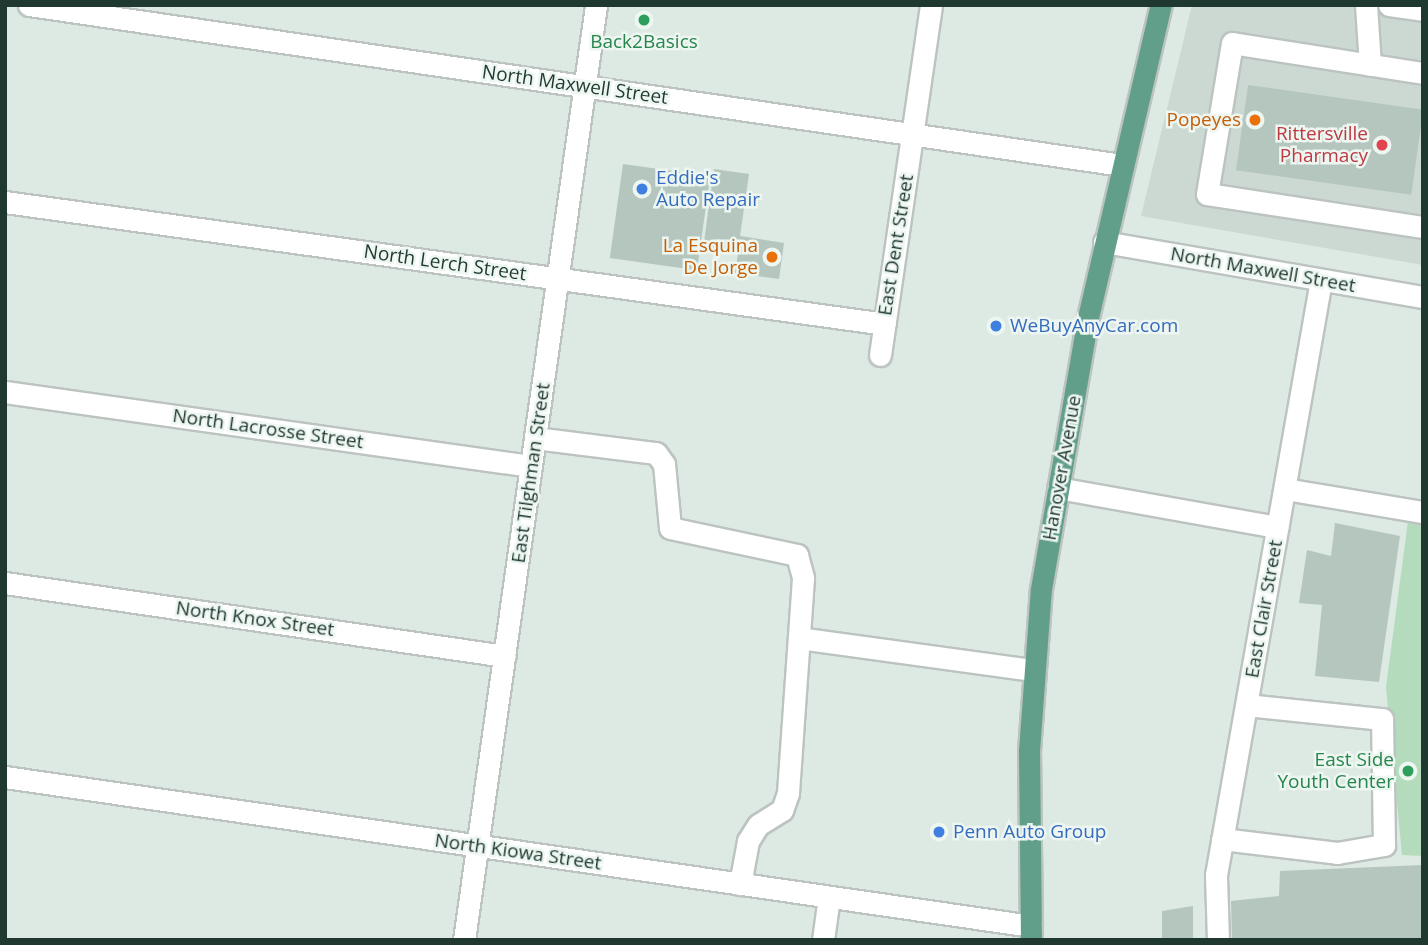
<!DOCTYPE html>
<html>
<head>
<meta charset="utf-8">
<style>
  body { margin:0 }
  #map { position:relative; width:1428px; height:945px; overflow:hidden; background:#dde9e3; font-family:"Open Sans",sans-serif }
  div>[style] { position:absolute }
  .built>* { inset:0; background:#cbd9d2 }
  .green>* { inset:0; background:#b5dbbd }
  .building>* { inset:0; background:#b5c6be; transform-origin:0 0 }
  .roads { filter:drop-shadow(2px 0 #bcc3c1) drop-shadow(-2px 0 #bcc3c1) drop-shadow(0 2px #bcc3c1) drop-shadow(0 -2px #bcc3c1) }
  .minor>* { height:21px; margin:-10.5px; padding:0 10.5px; transform-origin:10.5px; border-radius:10.5px; background:#fff }
  .major>* { height:21px; margin:-10.5px; padding:0 10.5px; transform-origin:10.5px; border-radius:10.5px; background:#619f8b }
  .dots>* { width:19px; height:19px; translate:-50% -50%; box-sizing:border-box; border:4px solid #edf6f1; border-radius:50% }
  span { translate:-50% -50%; white-space:nowrap; text-align:center; line-height:1.15; -webkit-text-stroke:5px #edf6f1; paint-order:stroke }
  .leisure-label { font-size:19px; color:#27864d }
  .right { translate:-100% -50%; text-align:right }
  .street-label { font-size:19px; color:#1f3830 }
  .food-label { font-size:19px; color:#c56008 }
  .health-label { font-size:19px; color:#be3a42 }
  .shop-label { font-size:19px; color:#366cbe }
  .left { translate:0 -50%; text-align:left }
  .frame { position:absolute; inset:0; border:7px solid #1f3830; pointer-events:none }
</style>
</head>
<body>
<div id="map">
  <div class="built">
    <i style="clip-path:polygon(1192px 5px,1423px 5px,1423px 265px,1141px 216px)"></i>
  </div>
  <div class="green">
    <i style="clip-path:polygon(1408px 521px,1423px 523px,1423px 856px,1402px 855px,1386px 687px)"></i>
  </div>
  <div class="building">
    <i style="left:1248px;top:85px;width:177px;height:86px;rotate:8deg"></i>
    <i style="left:623px;top:164px;width:88px;height:95px;rotate:8deg"></i>
    <i style="clip-path:polygon(714px 169px,749px 174px,740px 236px,784px 243px,779px 279px,735px 273px,738px 254px,703px 249px)"></i>
    <i style="clip-path:polygon(1335px 523px,1400px 536px,1379px 682px,1315px 676px,1322px 605px,1299px 603px,1307px 550px,1331px 556px)"></i>
    <i style="clip-path:polygon(1423px 865px,1423px 940px,1232px 940px,1231px 901px,1279px 896px,1280px 871px)"></i>
    <i style="clip-path:polygon(1193px 906px,1193px 940px,1162px 940px,1162px 911px)"></i>
  </div>
  <div class="roads">
    <div class="minor">
      <i style="left:29px;top:5px;width:1105px;rotate:8.33deg"></i>
      <i style="left:1366px;top:5px;width:60px;rotate:86.2deg"></i>
      <i style="left:1389px;top:5px;width:34px;rotate:8deg"></i>
      <i style="left:1423px;top:73px;width:193px;rotate:-171.1deg"></i>
      <i style="left:1232px;top:43px;width:153px;rotate:99.4deg"></i>
      <i style="left:1207px;top:194px;width:219px;rotate:8.7deg"></i>
      <i style="left:5px;top:202px;width:888px;rotate:7.89deg"></i>
      <i style="left:1104px;top:242px;width:324px;rotate:9.8deg"></i>
      <i style="left:880px;top:355px;width:354px;rotate:-81.7deg"></i>
      <i style="left:5px;top:392px;width:531px;rotate:8.01deg"></i>
      <i style="left:535px;top:438px;width:122px;rotate:7.1deg"></i>
      <i style="left:656px;top:453px;width:14px;rotate:54deg"></i>
      <i style="left:664px;top:464px;width:64px;rotate:84.6deg"></i>
      <i style="left:670px;top:528px;width:130px;rotate:12deg"></i>
      <i style="left:797px;top:555px;width:24px;rotate:75deg"></i>
      <i style="left:803px;top:578px;width:216px;rotate:94deg"></i>
      <i style="left:788px;top:793px;width:18px;rotate:109deg"></i>
      <i style="left:782px;top:810px;width:28px;rotate:148deg"></i>
      <i style="left:758px;top:825px;width:19px;rotate:122deg"></i>
      <i style="left:748px;top:841px;width:44px;rotate:100.5deg"></i>
      <i style="left:1058px;top:488px;width:223px;rotate:10.1deg"></i>
      <i style="left:1285px;top:489px;width:140px;rotate:9.5deg"></i>
      <i style="left:5px;top:583px;width:505px;rotate:8.31deg"></i>
      <i style="left:799px;top:638px;width:235px;rotate:7.8deg"></i>
      <i style="left:5px;top:777px;width:1037px;rotate:8.26deg"></i>
      <i style="left:1222px;top:839px;width:116px;rotate:6.9deg"></i>
      <i style="left:1337px;top:853px;width:48px;rotate:-9.7deg"></i>
      <i style="left:1384px;top:845px;width:126px;rotate:-90.9deg"></i>
      <i style="left:1382px;top:719px;width:136px;rotate:-174.1deg"></i>
      <i style="left:464px;top:940px;width:944px;rotate:-81.96deg"></i>
      <i style="left:823px;top:940px;width:43px;rotate:-82.1deg"></i>
      <i style="left:1218px;top:940px;width:65px;rotate:-91.8deg"></i>
      <i style="left:1216px;top:875px;width:604px;rotate:-79.99deg"></i>
    </div>
    <div class="major">
      <i style="left:1031px;top:940px;width:189px;rotate:-90.6deg"></i>
      <i style="left:1029px;top:751px;width:162px;rotate:-85.8deg"></i>
      <i style="left:1041px;top:589px;width:271px;rotate:-80.2deg"></i>
      <i style="left:1087px;top:322px;width:326px;rotate:-76.9deg"></i>
    </div>
  </div>
  <div class="dots">
    <i style="left:644px;top:20px;background:#2e9e5b"></i>
    <i style="left:1255px;top:120px;background:#e8710a"></i>
    <i style="left:1382px;top:145px;background:#e0444e"></i>
    <i style="left:642px;top:189px;background:#3f7fe0"></i>
    <i style="left:772px;top:257px;background:#e8710a"></i>
    <i style="left:996px;top:326px;background:#3f7fe0"></i>
    <i style="left:1408px;top:771px;background:#2e9e5b"></i>
    <i style="left:939px;top:832px;background:#3f7fe0"></i>
  </div>
  <div class="leisure-label">
    <span style="left:644px;top:42px">Back2Basics</span>
    <span class="right" style="left:1394px;top:771px">East Side<br>Youth Center</span>
  </div>
  <div class="street-label">
    <span style="left:575px;top:85px;rotate:8deg">North Maxwell Street</span>
    <span style="left:896px;top:245px;rotate:-81deg">East Dent Street</span>
    <span style="left:445px;top:263px;rotate:8deg">North Lerch Street</span>
    <span style="left:1263px;top:270px;rotate:10deg">North Maxwell Street</span>
    <span style="left:268px;top:429px;rotate:8deg">North Lacrosse Street</span>
    <span style="left:1062px;top:468px;rotate:-80deg">Hanover Avenue</span>
    <span style="left:531px;top:473px;rotate:-82deg">East Tilghman Street</span>
    <span style="left:1264px;top:609px;rotate:-80deg">East Clair Street</span>
    <span style="left:255px;top:619px;rotate:8deg">North Knox Street</span>
    <span style="left:518px;top:852px;rotate:8deg">North Kiowa Street</span>
  </div>
  <div class="food-label">
    <span class="right" style="left:1241px;top:120px">Popeyes</span>
    <span class="right" style="left:758px;top:257px">La Esquina<br>De Jorge</span>
  </div>
  <div class="health-label">
    <span class="right" style="left:1368px;top:145px">Rittersville<br>Pharmacy</span>
  </div>
  <div class="shop-label">
    <span class="left" style="left:656px;top:189px">Eddie's<br>Auto Repair</span>
    <span class="left" style="left:1010px;top:326px">WeBuyAnyCar.com</span>
    <span class="left" style="left:953px;top:832px">Penn Auto Group</span>
  </div>
  <div class="frame"></div>
</div>
</body>
</html>
